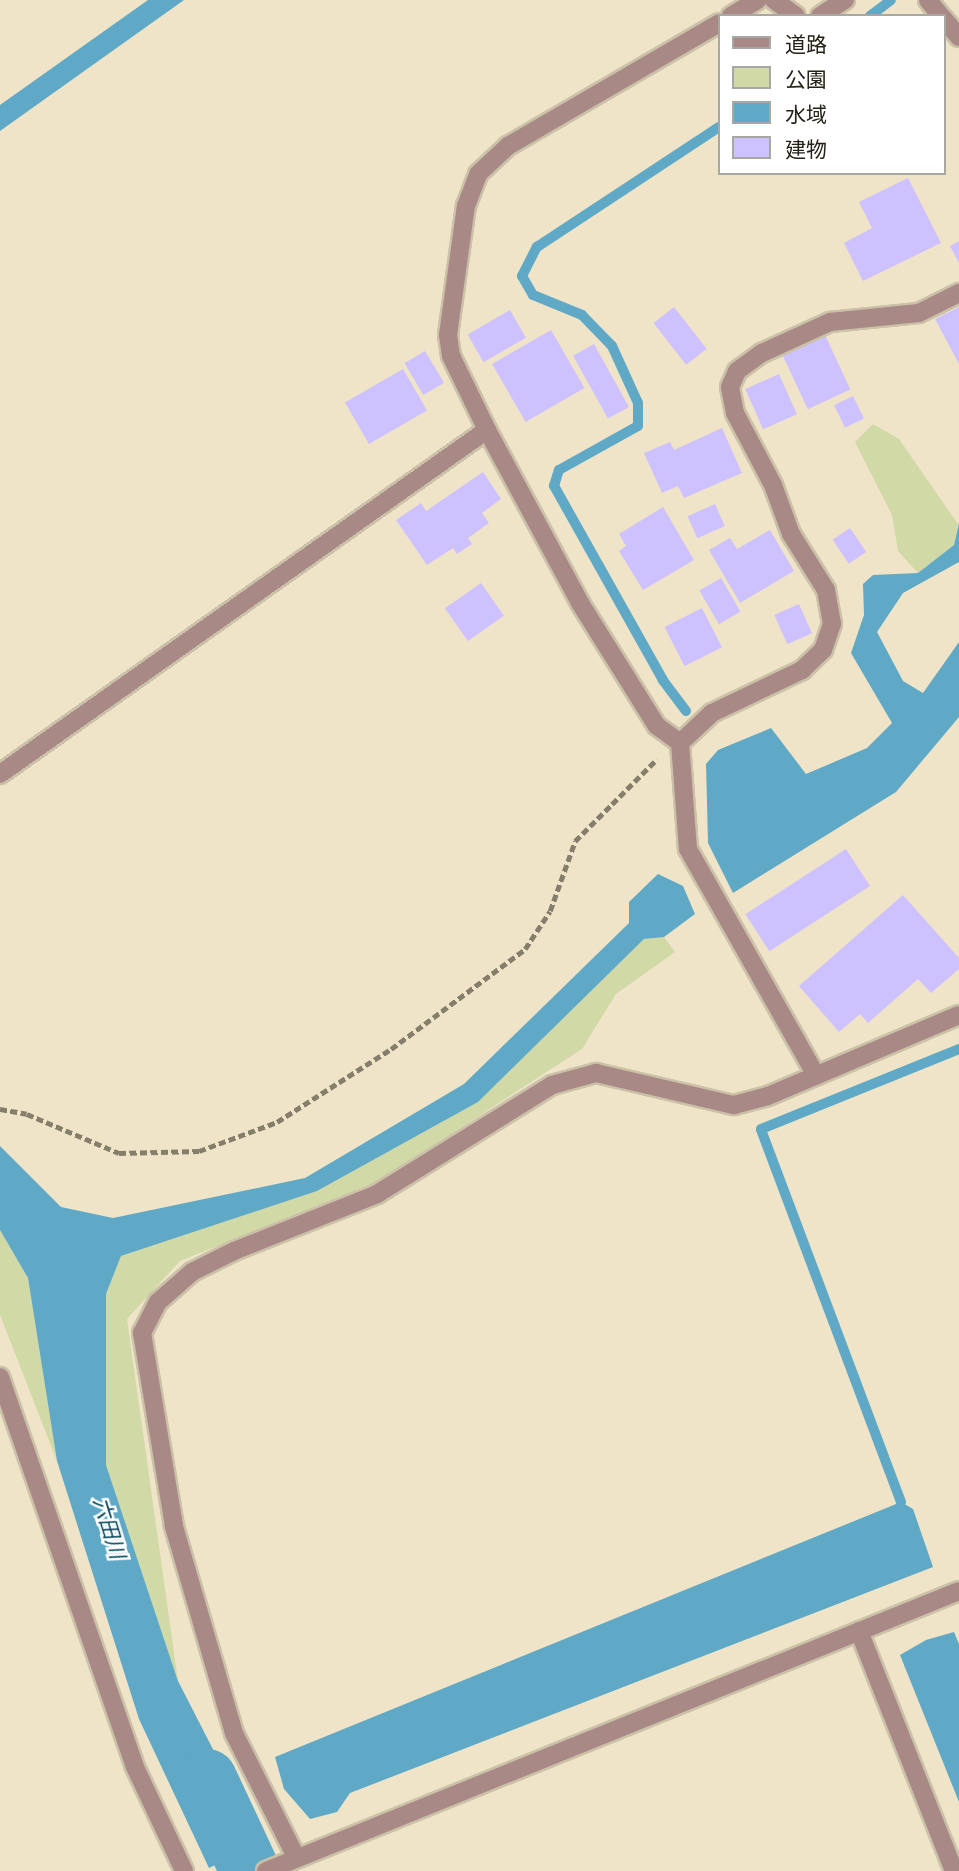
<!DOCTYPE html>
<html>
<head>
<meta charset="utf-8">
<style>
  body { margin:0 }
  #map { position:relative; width:959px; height:1871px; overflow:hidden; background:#efe4c8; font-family:"Times New Roman","Noto Sans JP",serif }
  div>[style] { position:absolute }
  .green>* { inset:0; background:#d1d9a7 }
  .water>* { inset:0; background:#5fa9c7 }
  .stream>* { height:10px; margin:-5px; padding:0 5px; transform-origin:5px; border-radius:5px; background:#5fa9c7 }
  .river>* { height:60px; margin:-30px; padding:0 30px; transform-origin:30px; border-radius:30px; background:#5fa9c7 }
  .building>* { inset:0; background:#cec1ff; transform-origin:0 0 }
  .path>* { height:4.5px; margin-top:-2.25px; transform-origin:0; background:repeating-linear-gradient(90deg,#857e6b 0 7px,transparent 0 10.5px) }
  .roads { filter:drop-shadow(2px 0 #cbc1a8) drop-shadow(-2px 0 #cbc1a8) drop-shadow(0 2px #cbc1a8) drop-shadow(0 -2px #cbc1a8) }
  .minor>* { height:18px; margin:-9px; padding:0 9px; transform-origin:9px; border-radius:9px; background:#a88985 }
  .tertiary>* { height:18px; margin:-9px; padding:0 9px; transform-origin:9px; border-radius:9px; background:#a88985 }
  span { translate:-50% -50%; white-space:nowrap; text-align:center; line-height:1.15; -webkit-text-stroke:5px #fff; paint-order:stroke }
  .water-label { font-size:21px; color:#02455a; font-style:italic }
  .legend { position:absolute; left:718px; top:14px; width:228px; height:161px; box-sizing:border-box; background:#fff; border:2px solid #a8a7a2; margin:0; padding:9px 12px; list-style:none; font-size:21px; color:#262217 }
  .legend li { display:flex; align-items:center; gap:14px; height:35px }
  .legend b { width:35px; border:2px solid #a8a7a2 }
</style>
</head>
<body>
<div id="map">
  <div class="green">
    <i style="clip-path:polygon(873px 424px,899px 439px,958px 524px,954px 545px,918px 573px,898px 551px,892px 515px,855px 442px)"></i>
    <i style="clip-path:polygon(664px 937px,675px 952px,616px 994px,582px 1049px,379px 1181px,180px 1261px,127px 1319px,178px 1681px,106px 1465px,106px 1294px,121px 1256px,317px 1191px,478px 1102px,644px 939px)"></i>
    <i style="clip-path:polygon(0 1230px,28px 1278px,57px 1461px,0 1315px)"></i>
  </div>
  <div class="water">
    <i style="clip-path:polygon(148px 0,184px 0,0 131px,0 105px)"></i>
    <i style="clip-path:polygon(959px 523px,959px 562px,903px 593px,877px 632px,903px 681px,923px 693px,959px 642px,959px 717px,896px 792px,733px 893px,708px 843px,706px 764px,718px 750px,771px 728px,806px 774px,867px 748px,892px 723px,851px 653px,864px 615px,863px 584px,873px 575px,918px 573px,954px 545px)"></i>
    <i style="clip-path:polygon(658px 874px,683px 886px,695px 914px,664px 937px,644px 939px,478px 1102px,317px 1191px,121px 1256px,106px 1294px,106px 1465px,178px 1681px,261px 1843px,209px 1868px,139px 1719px,57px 1461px,28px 1278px,0 1230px,0 1146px,61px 1207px,113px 1218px,305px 1178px,464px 1084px,629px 923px,629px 902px)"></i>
    <i style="clip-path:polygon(901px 1502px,913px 1509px,933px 1567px,350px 1793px,337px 1812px,310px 1819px,284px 1789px,275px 1757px)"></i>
    <i style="clip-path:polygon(954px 1632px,959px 1644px,959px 1802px,900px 1655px,926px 1640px)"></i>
  </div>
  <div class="stream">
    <i style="left:870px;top:16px;width:26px;rotate:-37deg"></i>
    <i style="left:686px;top:711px;width:39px;rotate:-127deg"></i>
    <i style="left:663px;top:680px;width:223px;rotate:-119.3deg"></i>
    <i style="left:554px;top:486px;width:17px;rotate:-73deg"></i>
    <i style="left:559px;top:470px;width:90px;rotate:-29.1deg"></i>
    <i style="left:638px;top:426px;width:23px;rotate:-90deg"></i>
    <i style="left:638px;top:403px;width:63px;rotate:-114.5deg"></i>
    <i style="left:612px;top:346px;width:43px;rotate:-134.1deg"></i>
    <i style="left:582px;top:315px;width:53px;rotate:-157.8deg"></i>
    <i style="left:533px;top:295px;width:22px;rotate:-120deg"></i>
    <i style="left:522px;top:276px;width:33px;rotate:-63deg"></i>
    <i style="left:537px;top:247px;width:218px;rotate:-33.4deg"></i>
    <i style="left:901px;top:1502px;width:398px;rotate:-110.6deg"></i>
    <i style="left:761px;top:1129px;width:214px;rotate:-22deg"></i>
  </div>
  <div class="river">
    <i style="left:207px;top:1779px;width:102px;rotate:64.9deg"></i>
  </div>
  <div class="building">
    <i style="clip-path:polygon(908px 178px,941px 243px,863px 281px,844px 243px,872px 228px,859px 202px)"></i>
    <i style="clip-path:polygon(959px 241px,959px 263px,950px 246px)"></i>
    <i style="left:674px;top:307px;width:53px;height:26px;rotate:52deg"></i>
    <i style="clip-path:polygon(959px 307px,959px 364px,935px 319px)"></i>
    <i style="left:510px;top:310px;width:32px;height:49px;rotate:60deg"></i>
    <i style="left:551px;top:330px;width:67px;height:68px;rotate:60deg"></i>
    <i style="left:825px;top:335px;width:60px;height:47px;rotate:65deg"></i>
    <i style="left:594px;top:344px;width:72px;height:24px;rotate:61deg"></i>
    <i style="left:425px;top:351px;width:37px;height:24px;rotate:59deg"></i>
    <i style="left:403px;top:369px;width:48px;height:67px;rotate:60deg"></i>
    <i style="left:779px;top:374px;width:44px;height:37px;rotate:66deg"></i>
    <i style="left:853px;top:396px;width:25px;height:21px;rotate:64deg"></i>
    <i style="clip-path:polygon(722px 428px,742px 473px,684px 498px,678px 486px,662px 493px,644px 453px,670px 442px,674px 450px)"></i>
    <i style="clip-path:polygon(483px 472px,501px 499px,482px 513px,489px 523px,468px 538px,472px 544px,457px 554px,453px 548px,427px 565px,396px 520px,421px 503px,426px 511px)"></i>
    <i style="left:715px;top:504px;width:24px;height:30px;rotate:66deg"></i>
    <i style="clip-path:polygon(663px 507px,694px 560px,643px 590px,619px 551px,626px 546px,619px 534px)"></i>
    <i style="left:850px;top:528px;width:29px;height:21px;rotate:56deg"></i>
    <i style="clip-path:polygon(770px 530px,794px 571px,740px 603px,709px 550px,730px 538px,737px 549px)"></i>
    <i style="left:721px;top:578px;width:39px;height:25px;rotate:60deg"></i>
    <i style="left:481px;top:583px;width:40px;height:44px;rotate:55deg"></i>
    <i style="left:799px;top:604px;width:32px;height:27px;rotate:66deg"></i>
    <i style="left:702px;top:608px;width:44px;height:42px;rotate:63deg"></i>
    <i style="left:846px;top:849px;width:44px;height:120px;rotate:57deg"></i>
    <i style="clip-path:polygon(903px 895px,959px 958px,959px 969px,931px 993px,918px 979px,868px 1023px,860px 1014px,839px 1032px,799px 986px)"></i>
  </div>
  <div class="path">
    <i style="left:0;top:1109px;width:27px;rotate:10deg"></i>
    <i style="left:27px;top:1114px;width:100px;rotate:23deg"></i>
    <i style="left:119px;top:1153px;width:80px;rotate:-1.4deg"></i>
    <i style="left:199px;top:1151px;width:83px;rotate:-20.4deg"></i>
    <i style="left:277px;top:1122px;width:135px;rotate:-32.6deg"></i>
    <i style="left:391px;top:1049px;width:167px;rotate:-36.7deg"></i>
    <i style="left:525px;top:949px;width:45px;rotate:-56.7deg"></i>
    <i style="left:550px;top:911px;width:74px;rotate:-70.3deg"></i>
    <i style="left:575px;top:841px;width:116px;rotate:-45deg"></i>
  </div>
  <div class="roads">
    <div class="minor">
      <i style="left:774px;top:0;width:27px;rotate:36deg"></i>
      <i style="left:928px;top:0;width:21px;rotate:51deg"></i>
      <i style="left:731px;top:16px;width:31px;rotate:-31deg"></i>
      <i style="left:820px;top:16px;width:30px;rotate:-33deg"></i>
      <i style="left:943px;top:18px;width:25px;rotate:50deg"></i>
      <i style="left:487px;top:430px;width:196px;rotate:61.7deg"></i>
      <i style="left:580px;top:603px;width:145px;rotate:58deg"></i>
      <i style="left:657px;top:726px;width:29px;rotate:36deg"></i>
      <i style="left:680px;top:743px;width:106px;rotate:85.7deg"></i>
      <i style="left:688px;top:849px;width:260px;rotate:60.5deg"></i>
      <i style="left:680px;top:743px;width:44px;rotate:-43.2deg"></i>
      <i style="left:712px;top:713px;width:100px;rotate:-25.5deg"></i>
      <i style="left:802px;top:670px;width:29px;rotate:-44deg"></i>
      <i style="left:823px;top:650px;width:28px;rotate:-71deg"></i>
      <i style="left:832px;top:624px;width:35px;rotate:-100deg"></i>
      <i style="left:826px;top:590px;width:66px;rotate:-122deg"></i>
      <i style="left:791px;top:534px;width:52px;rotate:-110.2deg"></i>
      <i style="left:773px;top:485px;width:81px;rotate:-117.8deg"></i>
      <i style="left:735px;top:413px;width:26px;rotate:-101deg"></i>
      <i style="left:730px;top:387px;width:17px;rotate:-66deg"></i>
      <i style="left:737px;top:371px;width:31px;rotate:-36deg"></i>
      <i style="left:762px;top:353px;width:75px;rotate:-24.5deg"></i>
      <i style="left:830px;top:322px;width:89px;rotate:-5.8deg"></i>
      <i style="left:919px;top:313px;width:45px;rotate:-26.6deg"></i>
      <i style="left:0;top:774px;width:596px;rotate:-35.24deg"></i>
      <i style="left:487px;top:430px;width:82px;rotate:-115.9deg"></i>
      <i style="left:451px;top:356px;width:21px;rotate:-98deg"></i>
      <i style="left:448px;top:335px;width:130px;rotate:-82.1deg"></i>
      <i style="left:466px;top:206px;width:34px;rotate:-69deg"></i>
      <i style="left:478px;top:174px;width:41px;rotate:-43deg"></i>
      <i style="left:508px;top:146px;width:244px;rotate:-30.2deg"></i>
      <i style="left:0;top:1377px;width:410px;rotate:70.9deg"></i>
      <i style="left:134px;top:1765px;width:117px;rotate:64.7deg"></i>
      <i style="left:859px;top:1631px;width:258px;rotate:68.4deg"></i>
      <i style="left:296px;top:1857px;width:139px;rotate:-116.6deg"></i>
      <i style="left:234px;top:1733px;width:216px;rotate:-106.2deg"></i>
      <i style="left:174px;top:1526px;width:196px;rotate:-99.4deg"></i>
      <i style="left:142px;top:1333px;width:35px;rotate:-63deg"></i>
      <i style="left:158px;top:1302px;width:45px;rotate:-41.4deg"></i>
      <i style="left:192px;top:1272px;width:47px;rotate:-26.6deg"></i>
      <i style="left:234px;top:1251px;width:154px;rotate:-21.7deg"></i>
      <i style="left:377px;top:1194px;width:206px;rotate:-31.9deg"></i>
      <i style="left:552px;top:1085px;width:46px;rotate:-15.3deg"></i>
      <i style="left:596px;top:1073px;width:142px;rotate:13.1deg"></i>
      <i style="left:734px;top:1105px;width:35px;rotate:-15deg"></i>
      <i style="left:768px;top:1096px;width:207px;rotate:-23deg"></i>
    </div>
    <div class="tertiary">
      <i style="left:266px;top:1871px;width:747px;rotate:-22deg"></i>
    </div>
  </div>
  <div class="water-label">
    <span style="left:109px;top:1528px;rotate:73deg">六田川</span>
  </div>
  <ul class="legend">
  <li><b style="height:9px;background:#a88985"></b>道路</li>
  <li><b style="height:19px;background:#d1d9a7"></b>公園</li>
  <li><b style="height:19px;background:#5fa9c7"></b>水域</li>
  <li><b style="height:19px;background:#cec1ff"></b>建物</li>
  </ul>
</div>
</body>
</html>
